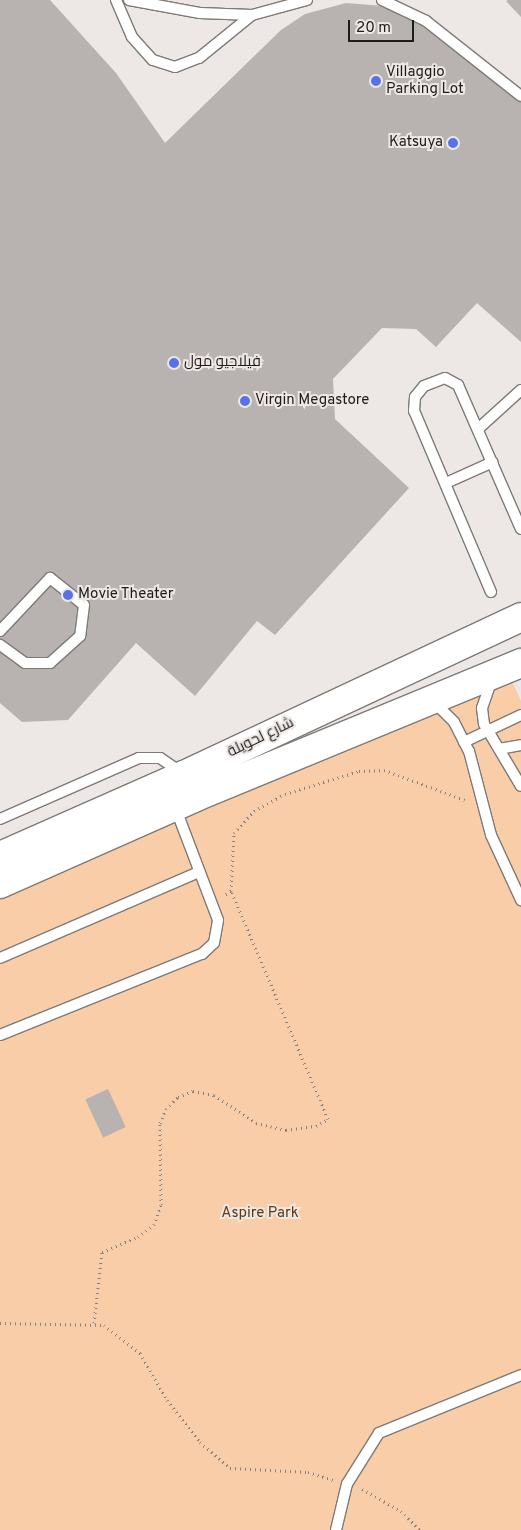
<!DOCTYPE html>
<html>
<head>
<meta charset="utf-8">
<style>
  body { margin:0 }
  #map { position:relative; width:521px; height:1530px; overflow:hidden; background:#ede8e5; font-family:Overpass,Cairo,sans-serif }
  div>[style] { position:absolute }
  .green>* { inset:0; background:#f9cda8 }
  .building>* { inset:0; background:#b8b3b0; transform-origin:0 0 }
  .path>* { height:3px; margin-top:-1.5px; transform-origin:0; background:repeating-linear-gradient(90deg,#85817f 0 1px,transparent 0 5px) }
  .roads { filter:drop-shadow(1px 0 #7e7a76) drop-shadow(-1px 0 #7e7a76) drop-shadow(0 1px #7e7a76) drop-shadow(0 -1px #7e7a76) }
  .lane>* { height:10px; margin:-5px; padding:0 5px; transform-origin:5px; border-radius:5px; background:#fff }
  .secondary>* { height:28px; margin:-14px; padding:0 14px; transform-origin:14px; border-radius:14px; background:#fff }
  .dots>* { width:14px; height:14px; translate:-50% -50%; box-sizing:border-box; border:2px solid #ede8e5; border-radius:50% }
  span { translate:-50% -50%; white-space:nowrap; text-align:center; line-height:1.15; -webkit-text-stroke:4px #ede8e5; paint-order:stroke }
  .poi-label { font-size:15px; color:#1e1c1b }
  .left { translate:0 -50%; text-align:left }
  .right { translate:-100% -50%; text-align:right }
  .street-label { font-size:15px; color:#1e1c1b }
  .park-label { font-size:15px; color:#603912 }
  .scale { position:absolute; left:348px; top:20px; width:66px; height:22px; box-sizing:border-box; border:2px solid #1e1c1b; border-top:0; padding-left:6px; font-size:15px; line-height:18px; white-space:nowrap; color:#1e1c1b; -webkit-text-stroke:4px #ede8e5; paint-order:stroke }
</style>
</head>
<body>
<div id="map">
  <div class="green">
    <i style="clip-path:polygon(509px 675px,521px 701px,521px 1530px,0 1530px,0 898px)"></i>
  </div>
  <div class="building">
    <i style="clip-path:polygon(0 0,50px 0,116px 73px,165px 143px,281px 30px,305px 14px,346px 3px,409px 8px,521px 96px,521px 342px,477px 303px,436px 347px,416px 329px,382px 328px,333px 379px,335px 419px,409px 488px,275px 635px,257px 621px,195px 696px,136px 643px,68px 720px,22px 722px,0 703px)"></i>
    <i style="clip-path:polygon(508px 0,521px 0,521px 17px,506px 1px)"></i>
    <i style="left:108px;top:1089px;width:42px;height:25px;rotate:65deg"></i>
  </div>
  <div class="path">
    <i style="left:231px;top:891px;width:58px;rotate:-87deg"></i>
    <i style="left:234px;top:833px;width:30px;rotate:-48deg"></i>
    <i style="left:254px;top:811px;width:35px;rotate:-29deg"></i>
    <i style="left:285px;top:794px;width:77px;rotate:-17.3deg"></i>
    <i style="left:359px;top:771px;width:25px;rotate:-2deg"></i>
    <i style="left:384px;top:770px;width:86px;rotate:20.3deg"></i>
    <i style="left:0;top:1323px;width:104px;rotate:1.1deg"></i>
    <i style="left:104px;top:1325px;width:46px;rotate:37.9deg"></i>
    <i style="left:140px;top:1353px;width:54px;rotate:60.1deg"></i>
    <i style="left:167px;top:1400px;width:53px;rotate:51.8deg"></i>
    <i style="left:200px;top:1442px;width:40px;rotate:41deg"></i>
    <i style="left:230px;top:1468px;width:78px;rotate:2.9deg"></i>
    <i style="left:308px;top:1472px;width:26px;rotate:18deg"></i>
    <i style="left:94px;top:1323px;width:71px;rotate:-83.6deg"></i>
    <i style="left:102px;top:1252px;width:39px;rotate:-23deg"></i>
    <i style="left:138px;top:1237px;width:20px;rotate:-37deg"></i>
    <i style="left:154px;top:1225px;width:21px;rotate:-71deg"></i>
    <i style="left:161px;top:1205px;width:82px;rotate:-90.7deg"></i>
    <i style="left:160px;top:1123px;width:15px;rotate:-67deg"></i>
    <i style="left:166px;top:1109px;width:17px;rotate:-45deg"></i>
    <i style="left:178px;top:1097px;width:16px;rotate:-22deg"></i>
    <i style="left:193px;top:1091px;width:21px;rotate:11deg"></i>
    <i style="left:214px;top:1095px;width:50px;rotate:33.7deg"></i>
    <i style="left:256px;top:1123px;width:31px;rotate:13deg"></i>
    <i style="left:286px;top:1130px;width:30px;rotate:-8deg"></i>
    <i style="left:316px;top:1126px;width:14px;rotate:-30deg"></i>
    <i style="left:328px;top:1119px;width:248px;rotate:-113deg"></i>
    <i style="left:231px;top:891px;width:8px;rotate:150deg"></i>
    <i style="left:362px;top:1489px;width:45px;rotate:29.4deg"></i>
    <i style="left:401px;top:1511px;width:27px;rotate:45deg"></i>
  </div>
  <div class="roads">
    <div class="lane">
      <i style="left:116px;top:0;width:40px;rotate:66.6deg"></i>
      <i style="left:132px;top:37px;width:31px;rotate:48deg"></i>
      <i style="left:153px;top:60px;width:23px;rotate:18deg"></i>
      <i style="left:175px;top:67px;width:26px;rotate:-21deg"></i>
      <i style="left:199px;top:58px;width:68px;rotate:-39.1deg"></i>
      <i style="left:129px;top:0;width:72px;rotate:10.4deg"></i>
      <i style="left:200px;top:13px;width:52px;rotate:2.2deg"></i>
      <i style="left:252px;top:15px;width:57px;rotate:-15.3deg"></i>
      <i style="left:382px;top:0;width:49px;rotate:25.5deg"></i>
      <i style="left:426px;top:21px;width:121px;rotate:38.3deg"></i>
      <i style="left:478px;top:429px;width:58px;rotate:-42.2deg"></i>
      <i style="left:446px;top:483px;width:51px;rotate:-24.1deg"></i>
      <i style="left:491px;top:592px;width:197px;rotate:-113deg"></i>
      <i style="left:414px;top:411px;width:14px;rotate:-86deg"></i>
      <i style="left:415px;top:397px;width:14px;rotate:-51deg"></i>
      <i style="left:424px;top:386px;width:22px;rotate:-21deg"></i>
      <i style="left:445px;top:378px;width:15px;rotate:28deg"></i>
      <i style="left:458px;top:385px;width:157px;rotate:66.4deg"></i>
      <i style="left:0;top:631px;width:73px;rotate:-46.7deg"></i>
      <i style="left:50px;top:578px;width:43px;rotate:38.5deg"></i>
      <i style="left:84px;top:605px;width:31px;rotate:97deg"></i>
      <i style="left:80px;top:636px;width:40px;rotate:138deg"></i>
      <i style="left:50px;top:663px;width:25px;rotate:180deg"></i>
      <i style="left:25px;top:663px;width:31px;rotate:-144deg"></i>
      <i style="left:492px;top:679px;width:31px;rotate:109deg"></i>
      <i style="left:482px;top:708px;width:16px;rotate:83deg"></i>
      <i style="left:484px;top:724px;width:72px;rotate:59.2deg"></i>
      <i style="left:434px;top:702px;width:28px;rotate:45deg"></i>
      <i style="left:454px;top:722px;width:33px;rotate:63deg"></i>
      <i style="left:469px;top:751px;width:87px;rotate:75.3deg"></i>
      <i style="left:491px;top:835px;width:72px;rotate:65.2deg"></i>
      <i style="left:464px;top:742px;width:63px;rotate:-25.3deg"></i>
      <i style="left:499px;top:749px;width:22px;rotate:-10deg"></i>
      <i style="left:0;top:819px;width:152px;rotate:-23.7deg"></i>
      <i style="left:139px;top:758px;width:21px"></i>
      <i style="left:160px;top:758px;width:27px;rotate:34deg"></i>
      <i style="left:0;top:958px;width:217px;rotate:-23.4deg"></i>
      <i style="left:0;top:1035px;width:218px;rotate:-21.9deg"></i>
      <i style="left:202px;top:954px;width:16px;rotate:-43deg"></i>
      <i style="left:214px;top:943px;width:23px;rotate:-80deg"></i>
      <i style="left:218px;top:920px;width:121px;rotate:-110.8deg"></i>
      <i style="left:336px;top:1530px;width:47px;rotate:-76.6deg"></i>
      <i style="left:347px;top:1484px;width:60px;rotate:-57.9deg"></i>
      <i style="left:379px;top:1433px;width:153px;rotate:-22.2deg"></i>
    </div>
    <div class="secondary">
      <i style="left:0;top:856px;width:201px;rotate:-23.8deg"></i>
      <i style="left:184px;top:775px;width:372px;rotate:-25.1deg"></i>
      <i style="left:0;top:884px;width:214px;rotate:-23.9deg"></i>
      <i style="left:196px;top:797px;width:352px;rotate:-22.4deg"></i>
    </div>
  </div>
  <div class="dots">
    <i style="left:376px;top:81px;background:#5972e8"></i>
    <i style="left:453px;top:143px;background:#5972e8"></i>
    <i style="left:174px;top:363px;background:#5972e8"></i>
    <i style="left:245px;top:401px;background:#5972e8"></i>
    <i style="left:68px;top:595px;background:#5972e8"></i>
  </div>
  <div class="poi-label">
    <span class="left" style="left:386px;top:81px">Villaggio<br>Parking Lot</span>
    <span class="right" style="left:443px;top:143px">Katsuya</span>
    <span class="left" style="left:184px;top:363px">فيلاجيو مول</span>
    <span class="left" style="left:255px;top:401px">Virgin Megastore</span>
    <span class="left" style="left:78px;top:595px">Movie Theater</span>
  </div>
  <div class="street-label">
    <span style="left:261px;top:738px;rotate:-26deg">شارع لحويلة</span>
  </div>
  <div class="park-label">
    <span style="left:260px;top:1214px">Aspire Park</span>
  </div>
  <div class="scale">20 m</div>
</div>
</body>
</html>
